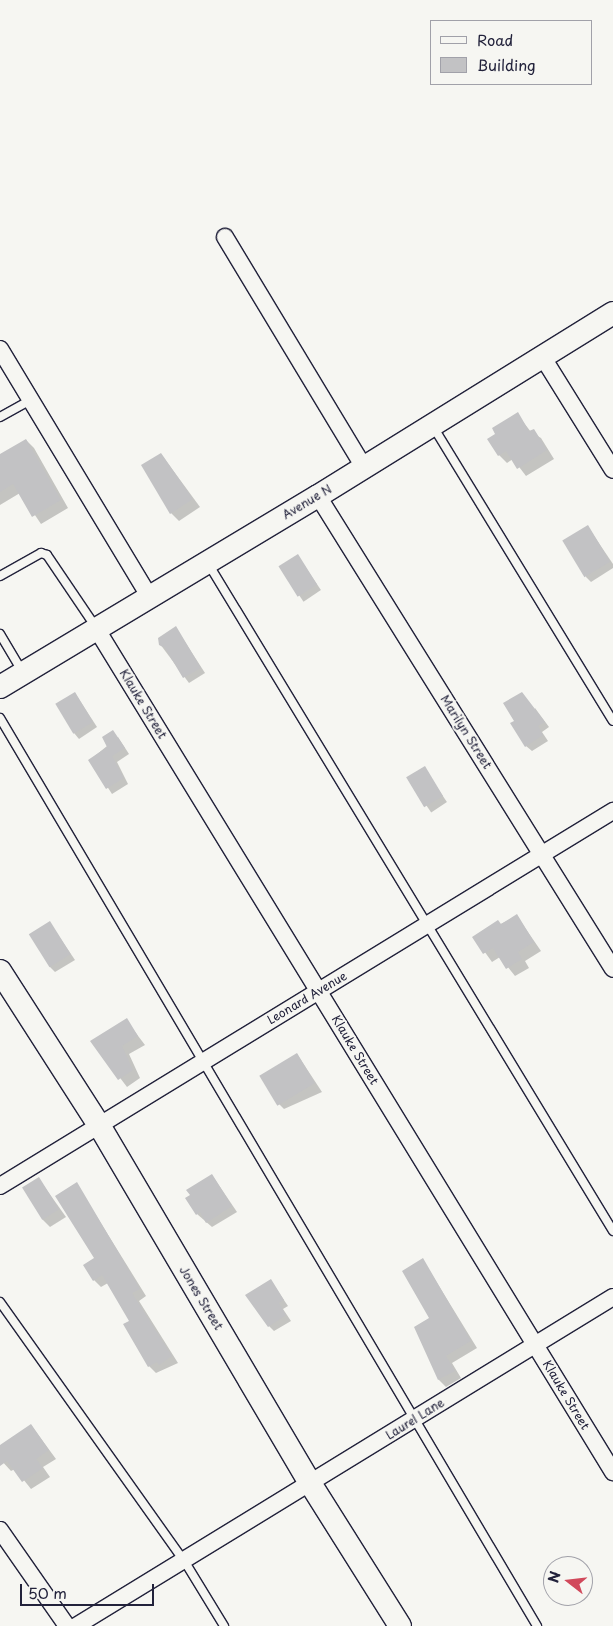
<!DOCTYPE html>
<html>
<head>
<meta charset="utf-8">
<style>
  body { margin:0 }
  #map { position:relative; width:613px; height:1626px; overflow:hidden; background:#f6f6f2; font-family:"Playpen Sans",sans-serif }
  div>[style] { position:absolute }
  .shadow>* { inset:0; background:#0003; transform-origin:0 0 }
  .building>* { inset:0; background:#c2c2c4; transform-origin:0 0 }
  .roads { filter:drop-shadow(1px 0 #22223b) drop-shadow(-1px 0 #22223b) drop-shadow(0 1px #22223b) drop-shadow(0 -1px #22223b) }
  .lane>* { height:8px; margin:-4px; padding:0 4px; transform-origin:4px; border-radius:4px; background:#f6f6f2 }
  .street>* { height:16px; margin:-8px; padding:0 8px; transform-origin:8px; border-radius:8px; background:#f6f6f2 }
  .secondary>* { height:22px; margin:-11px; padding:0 11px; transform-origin:11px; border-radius:11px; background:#f6f6f2 }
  span { translate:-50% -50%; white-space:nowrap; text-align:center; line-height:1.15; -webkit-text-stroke:4px #f6f6f2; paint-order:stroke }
  .street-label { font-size:12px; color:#22223b }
  .legend { position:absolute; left:430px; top:20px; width:162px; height:65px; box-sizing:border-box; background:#f6f6f2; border:1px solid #a1a1a9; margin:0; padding:6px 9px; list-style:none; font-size:15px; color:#22223b }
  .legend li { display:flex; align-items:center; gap:10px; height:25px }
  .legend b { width:25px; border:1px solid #a1a1a9 }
  .north { position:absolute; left:543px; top:1556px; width:50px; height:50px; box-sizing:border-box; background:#f6f6f2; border:1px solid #a1a1a9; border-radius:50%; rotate:286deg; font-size:14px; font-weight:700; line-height:20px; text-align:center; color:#22223b }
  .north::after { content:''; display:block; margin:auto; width:18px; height:22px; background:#d1495b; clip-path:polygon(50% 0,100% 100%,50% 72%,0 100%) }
  .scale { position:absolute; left:20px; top:1584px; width:134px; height:22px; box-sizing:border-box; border:2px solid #22223b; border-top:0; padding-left:6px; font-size:15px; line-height:18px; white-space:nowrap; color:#22223b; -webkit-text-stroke:4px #f6f6f2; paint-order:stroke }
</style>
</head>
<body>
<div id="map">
  <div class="shadow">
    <i style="clip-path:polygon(517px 414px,531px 432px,541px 438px,554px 459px,526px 476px,513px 459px,507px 463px,499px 455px,497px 434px)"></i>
    <i style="clip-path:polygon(26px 440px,34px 448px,68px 508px,41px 524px,20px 493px,0 505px,0 456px)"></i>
    <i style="clip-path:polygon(161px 454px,200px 507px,179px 521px,171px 513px)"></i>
    <i style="clip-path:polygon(588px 527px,613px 564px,613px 568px,591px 582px,586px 577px)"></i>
    <i style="left:298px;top:556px;width:41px;height:21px;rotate:56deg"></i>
    <i style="clip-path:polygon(176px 628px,205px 673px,189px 683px,160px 644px)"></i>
    <i style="clip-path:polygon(75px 693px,97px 727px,79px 739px,74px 733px)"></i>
    <i style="clip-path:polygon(535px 708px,549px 727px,542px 732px,548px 741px,532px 751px,526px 746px)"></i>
    <i style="clip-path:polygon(118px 737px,129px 754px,117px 762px,128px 784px,112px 794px,90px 760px)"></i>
    <i style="left:424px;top:768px;width:41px;height:19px;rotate:56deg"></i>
    <i style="clip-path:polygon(517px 916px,541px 951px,525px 961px,529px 968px,515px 976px,500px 957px,492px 962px,474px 937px)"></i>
    <i style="clip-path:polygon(50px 923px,75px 960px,55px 972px,50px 967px)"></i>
    <i style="clip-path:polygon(126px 1020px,145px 1045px,129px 1054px,140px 1078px,127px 1087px,92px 1041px)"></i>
    <i style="clip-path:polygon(297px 1054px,322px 1092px,284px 1109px,276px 1101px)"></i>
    <i style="clip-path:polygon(212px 1175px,237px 1212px,212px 1227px,197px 1214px)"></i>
    <i style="clip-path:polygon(39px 1179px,66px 1217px,50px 1227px,42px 1219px)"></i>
    <i style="clip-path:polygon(76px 1183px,146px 1296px,139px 1301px,178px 1363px,156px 1373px,149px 1366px,131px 1321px,108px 1283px,101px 1287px,94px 1280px,95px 1259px)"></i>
    <i style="clip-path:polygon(423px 1260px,477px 1348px,452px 1363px,461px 1378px,446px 1387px,439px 1380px,416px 1327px,431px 1318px)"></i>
    <i style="clip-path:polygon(271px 1281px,288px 1306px,283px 1309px,291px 1321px,274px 1331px,269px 1326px)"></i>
    <i style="clip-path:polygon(31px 1425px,56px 1459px,43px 1467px,50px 1477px,31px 1489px,15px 1469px,11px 1471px,0 1459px,0 1446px)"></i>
  </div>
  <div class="building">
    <i style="clip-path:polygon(518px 412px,529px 431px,534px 429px,547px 450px,517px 469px,506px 451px,498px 456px,487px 439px,495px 434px,492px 428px)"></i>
    <i style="clip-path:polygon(26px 439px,61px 500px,32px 517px,13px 484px,0 492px,0 454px)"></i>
    <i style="clip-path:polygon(161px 453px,193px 499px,170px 514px,141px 465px)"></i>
    <i style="left:588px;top:525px;width:43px;height:30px;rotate:59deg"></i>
    <i style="left:298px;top:554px;width:36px;height:23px;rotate:58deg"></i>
    <i style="clip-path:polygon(176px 626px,201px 668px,183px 678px,165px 648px,159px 645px,158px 638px)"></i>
    <i style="left:75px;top:692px;width:35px;height:23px;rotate:59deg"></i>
    <i style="clip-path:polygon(522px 692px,545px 722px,538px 726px,543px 735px,525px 747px,510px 723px,514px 721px,503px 703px)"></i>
    <i style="clip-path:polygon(113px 730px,125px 748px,112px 756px,124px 778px,106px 789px,88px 760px,107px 747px,102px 737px)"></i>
    <i style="left:425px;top:766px;width:35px;height:22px;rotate:59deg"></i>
    <i style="clip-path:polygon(517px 914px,534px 942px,518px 952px,522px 959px,506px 969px,493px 948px,483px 954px,472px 937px,498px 920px,501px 924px)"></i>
    <i style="left:50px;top:921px;width:39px;height:25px;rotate:58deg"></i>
    <i style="clip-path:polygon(127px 1018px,138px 1036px,122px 1046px,133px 1070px,118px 1080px,90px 1041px)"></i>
    <i style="left:297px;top:1053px;width:35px;height:44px;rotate:59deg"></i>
    <i style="clip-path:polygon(212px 1174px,232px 1206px,206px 1223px,200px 1212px,196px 1215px,185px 1198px,190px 1195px,186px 1190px)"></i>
    <i style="left:39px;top:1177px;width:38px;height:20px;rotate:58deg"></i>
    <i style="clip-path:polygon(77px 1182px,140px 1289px,132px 1293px,172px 1356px,159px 1365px,157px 1362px,148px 1367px,123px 1324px,129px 1321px,102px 1275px,93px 1281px,83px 1265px,94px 1258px,55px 1196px)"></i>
    <i style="clip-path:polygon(423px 1258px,471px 1341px,446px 1356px,455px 1371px,438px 1380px,414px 1327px,429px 1318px,402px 1271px)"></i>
    <i style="clip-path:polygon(271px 1279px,284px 1300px,279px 1303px,286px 1315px,268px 1327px,245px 1295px)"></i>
    <i style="clip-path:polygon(31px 1424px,49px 1450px,36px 1459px,43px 1468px,22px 1482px,7px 1461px,0 1466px,0 1445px)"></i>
  </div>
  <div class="roads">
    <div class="lane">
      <i style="left:0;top:417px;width:35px;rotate:-29deg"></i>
      <i style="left:434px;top:428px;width:343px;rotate:58.6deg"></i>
      <i style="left:209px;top:565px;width:779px;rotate:58.76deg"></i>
      <i style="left:0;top:576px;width:47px;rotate:-29.3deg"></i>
      <i style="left:41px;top:553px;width:6px;rotate:18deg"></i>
      <i style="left:47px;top:555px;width:86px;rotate:55.9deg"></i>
      <i style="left:0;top:634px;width:43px;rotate:59.3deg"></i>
      <i style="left:0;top:718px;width:1055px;rotate:59.4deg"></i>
      <i style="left:0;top:1302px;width:319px;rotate:54.6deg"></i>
      <i style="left:185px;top:1562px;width:75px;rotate:58.6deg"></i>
    </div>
    <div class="street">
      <i style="left:225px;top:237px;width:267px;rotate:58.9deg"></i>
      <i style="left:0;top:349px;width:288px;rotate:58.9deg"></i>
      <i style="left:542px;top:356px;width:134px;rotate:58.1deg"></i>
      <i style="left:318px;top:496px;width:557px;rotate:58.05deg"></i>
      <i style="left:96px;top:628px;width:990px;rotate:58.51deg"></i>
      <i style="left:0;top:1186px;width:719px;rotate:-31.46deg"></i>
      <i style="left:0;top:1530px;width:117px;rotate:55.1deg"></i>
      <i style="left:76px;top:1626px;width:630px;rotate:-31.49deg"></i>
    </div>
    <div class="secondary">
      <i style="left:0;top:687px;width:371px;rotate:-31deg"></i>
      <i style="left:318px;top:496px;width:347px;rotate:-31.8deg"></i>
      <i style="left:0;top:971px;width:183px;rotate:57.3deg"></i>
      <i style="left:99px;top:1125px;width:416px;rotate:59.5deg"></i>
      <i style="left:310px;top:1483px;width:169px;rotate:57.8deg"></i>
    </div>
  </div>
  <div class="street-label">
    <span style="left:307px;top:502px;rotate:-31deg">Avenue N</span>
    <span style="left:143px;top:704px;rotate:59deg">Klauke Street</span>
    <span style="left:466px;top:732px;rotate:58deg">Marilyn Street</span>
    <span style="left:307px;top:998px;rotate:-31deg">Leonard Avenue</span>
    <span style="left:355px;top:1050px;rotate:59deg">Klauke Street</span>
    <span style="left:201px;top:1298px;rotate:59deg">Jones Street</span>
    <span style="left:566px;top:1395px;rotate:59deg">Klauke Street</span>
    <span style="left:415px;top:1419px;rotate:-32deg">Laurel Lane</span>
  </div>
  <ul class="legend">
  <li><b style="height:6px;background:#f6f6f2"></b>Road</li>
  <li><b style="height:14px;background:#c2c2c4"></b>Building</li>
  </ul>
  <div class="north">N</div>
  <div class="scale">50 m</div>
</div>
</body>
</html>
